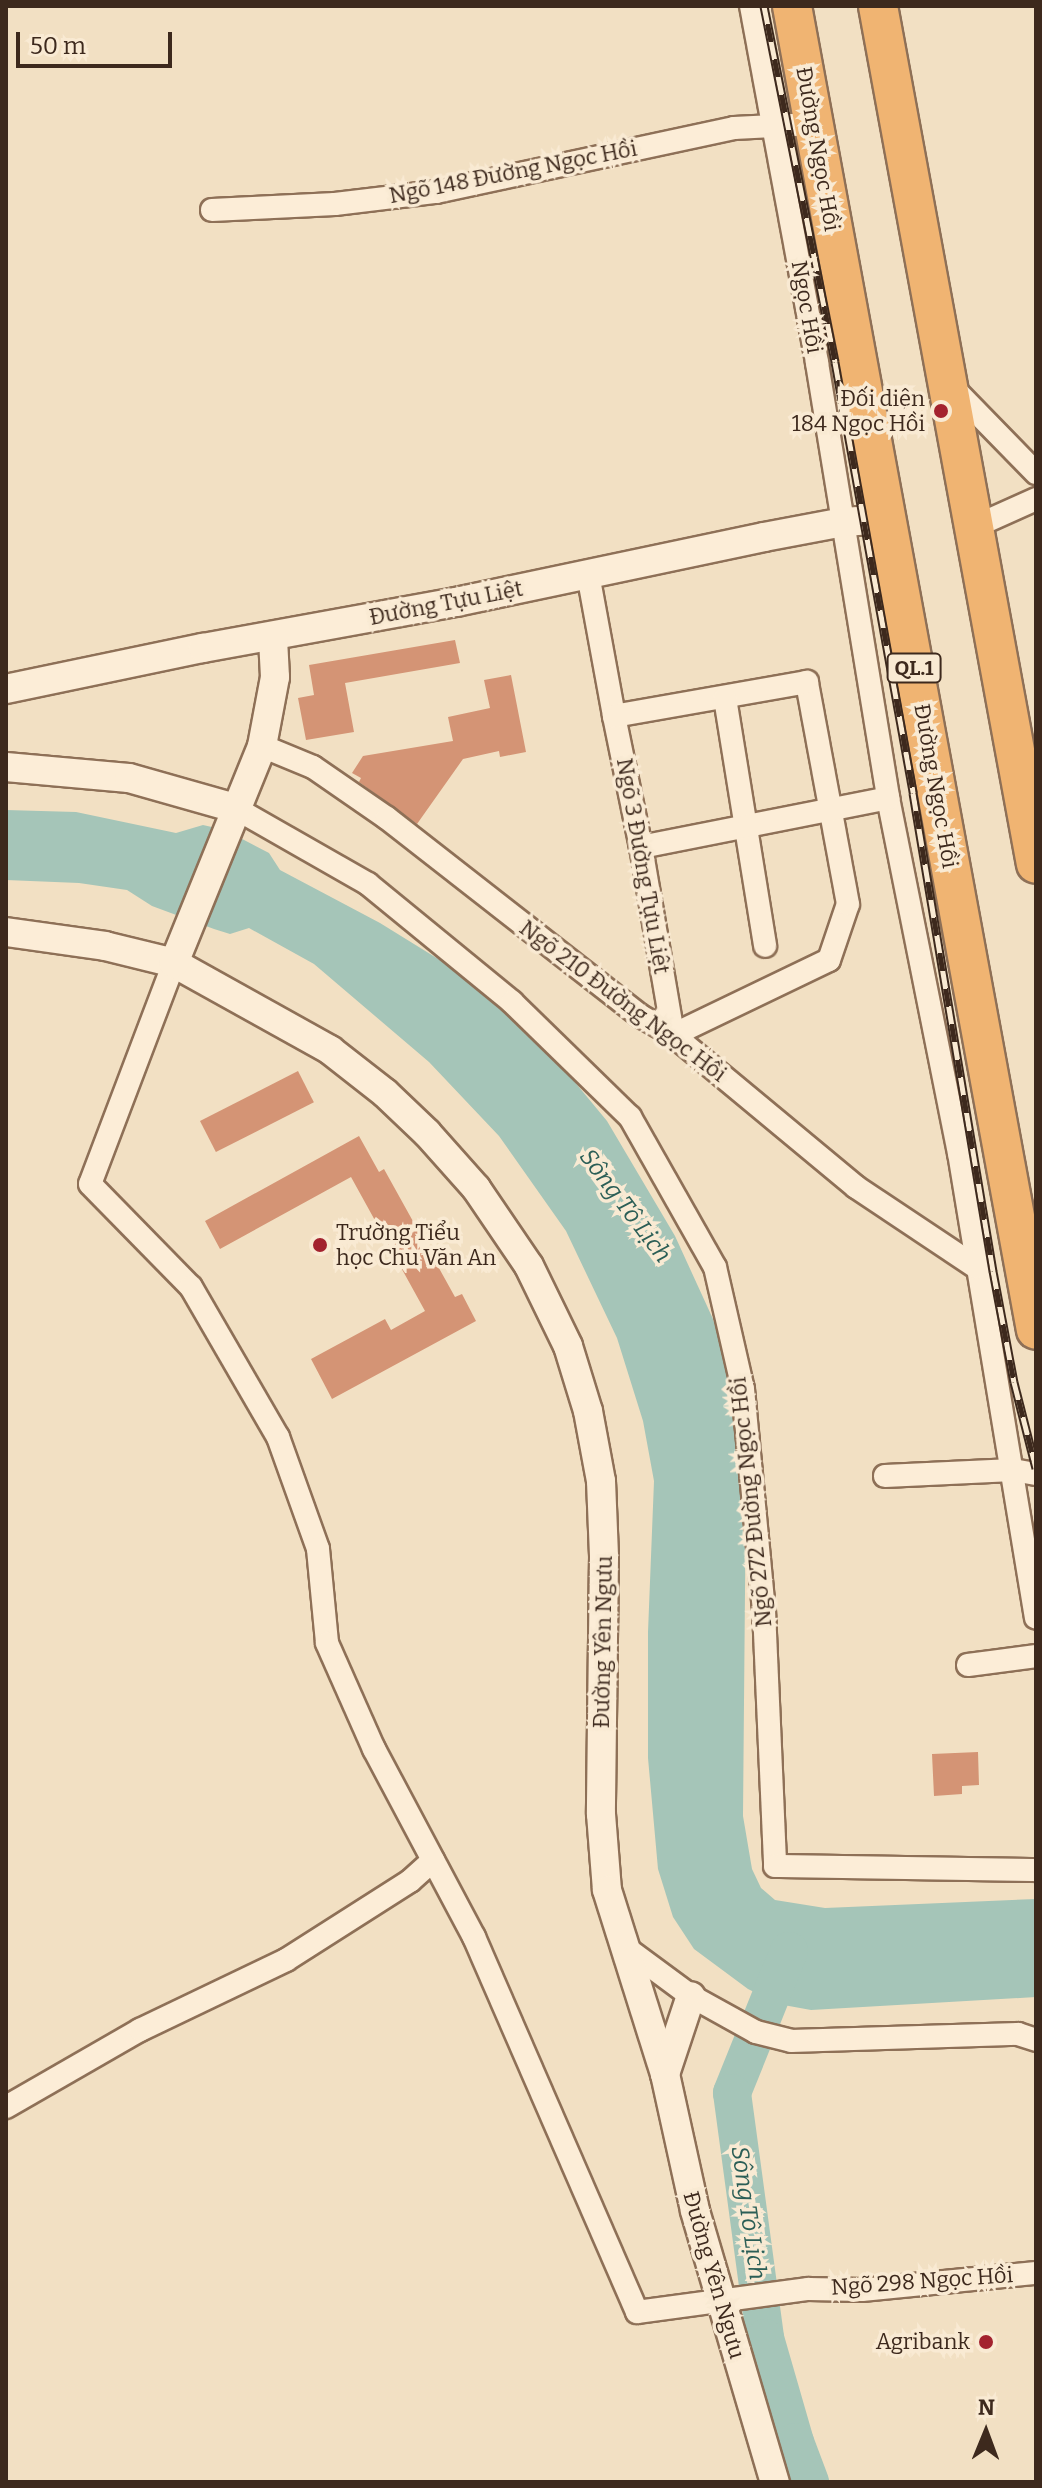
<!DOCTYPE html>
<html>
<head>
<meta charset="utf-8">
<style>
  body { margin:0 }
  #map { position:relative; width:1042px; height:2488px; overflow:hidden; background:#f2e0c3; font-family:Bitter,serif }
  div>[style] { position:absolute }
  .water>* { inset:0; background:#a5c5b8 }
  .river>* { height:38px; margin:-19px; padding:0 19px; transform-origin:19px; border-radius:19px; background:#a5c5b8 }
  .building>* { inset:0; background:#d49475; transform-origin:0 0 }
  .roads { filter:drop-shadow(2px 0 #8e7057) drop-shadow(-2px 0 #8e7057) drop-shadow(0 2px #8e7057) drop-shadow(0 -2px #8e7057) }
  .minor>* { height:22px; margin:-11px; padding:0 11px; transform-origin:11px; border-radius:11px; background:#fcedd7 }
  .tertiary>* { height:28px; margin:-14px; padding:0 14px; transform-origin:14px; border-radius:14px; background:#fcedd7 }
  .trunk>* { height:38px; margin:-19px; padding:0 19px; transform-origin:19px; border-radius:19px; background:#f0b472 }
  .rail>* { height:9px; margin-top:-4.5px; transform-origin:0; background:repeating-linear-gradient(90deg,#f9ead3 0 18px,#3d291d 0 36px); box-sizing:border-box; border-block:2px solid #3d291d }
  .dots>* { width:22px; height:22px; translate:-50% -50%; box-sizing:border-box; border:4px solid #f9ead3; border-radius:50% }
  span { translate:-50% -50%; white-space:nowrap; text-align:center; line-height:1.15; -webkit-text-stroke:7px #f9ead3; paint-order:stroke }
  .shield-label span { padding:2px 6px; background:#f9ead3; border:2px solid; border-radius:6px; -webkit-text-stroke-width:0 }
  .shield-label { font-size:20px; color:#3d291d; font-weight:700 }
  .street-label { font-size:22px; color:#3d291d }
  .poi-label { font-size:22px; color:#3d291d }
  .right { translate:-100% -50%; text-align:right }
  .left { translate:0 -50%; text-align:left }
  .water-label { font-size:24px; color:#2b5e56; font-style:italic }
  .frame { position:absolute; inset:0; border:8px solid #3d291d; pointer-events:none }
  .north { position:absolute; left:946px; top:2392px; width:80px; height:80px; -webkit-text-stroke:6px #f9ead3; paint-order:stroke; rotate:1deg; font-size:22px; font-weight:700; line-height:32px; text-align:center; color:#3d291d }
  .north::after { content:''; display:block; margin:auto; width:28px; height:36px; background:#3d291d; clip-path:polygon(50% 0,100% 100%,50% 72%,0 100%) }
  .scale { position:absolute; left:16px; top:32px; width:156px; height:36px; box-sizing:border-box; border:4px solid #3d291d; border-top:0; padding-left:10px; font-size:24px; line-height:28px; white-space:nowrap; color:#3d291d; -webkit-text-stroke:6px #f9ead3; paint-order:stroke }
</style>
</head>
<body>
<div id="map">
  <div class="water">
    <i style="clip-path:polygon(6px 810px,76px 812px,176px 833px,203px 825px,225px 830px,269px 853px,280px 870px,380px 923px,456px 970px,540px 1040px,607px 1121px,675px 1236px,713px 1319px,739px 1408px,746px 1480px,743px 1816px,752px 1869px,761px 1888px,775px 1900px,825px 1908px,1036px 1899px,1036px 1997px,811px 2010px,778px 2004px,748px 1989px,694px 1949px,673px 1917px,658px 1869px,648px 1758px,648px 1632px,654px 1481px,643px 1421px,617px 1338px,566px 1231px,499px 1136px,429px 1062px,314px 964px,249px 928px,230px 934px,214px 929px,152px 906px,127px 890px,79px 883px,6px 880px)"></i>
  </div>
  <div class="river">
    <i style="left:789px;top:1951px;width:153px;rotate:111.9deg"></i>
    <i style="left:732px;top:2093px;width:247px;rotate:82.3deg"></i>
    <i style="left:765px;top:2338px;width:108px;rotate:73.9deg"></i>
    <i style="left:795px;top:2442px;width:43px;rotate:69.4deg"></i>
  </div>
  <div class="building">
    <i style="clip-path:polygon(455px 640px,460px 663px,345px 683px,354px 732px,306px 740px,298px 698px,314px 695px,309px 665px)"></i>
    <i style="clip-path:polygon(511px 675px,526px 752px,500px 757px,499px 751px,463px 759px,417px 824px,359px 782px,361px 778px,352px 773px,363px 756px,453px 741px,448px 717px,490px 708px,484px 680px)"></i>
    <i style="left:298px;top:1071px;width:35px;height:110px;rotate:63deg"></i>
    <i style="clip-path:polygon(359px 1136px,379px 1172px,384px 1169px,455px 1297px,462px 1294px,476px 1321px,332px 1399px,311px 1359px,385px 1319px,391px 1330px,425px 1311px,351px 1177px,220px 1249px,205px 1221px)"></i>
    <i style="clip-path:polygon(978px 1752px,979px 1785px,962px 1786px,962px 1794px,934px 1796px,932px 1754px)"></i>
  </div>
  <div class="roads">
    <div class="minor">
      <i style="left:751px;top:6px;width:363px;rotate:79.5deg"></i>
      <i style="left:817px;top:363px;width:441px;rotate:80.7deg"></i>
      <i style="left:888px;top:798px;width:362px;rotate:78.7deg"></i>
      <i style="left:959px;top:1153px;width:471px;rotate:80.6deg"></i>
      <i style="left:212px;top:210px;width:123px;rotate:-2.8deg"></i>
      <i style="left:335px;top:204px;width:102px;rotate:-6.8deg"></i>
      <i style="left:436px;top:192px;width:305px;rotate:-12.1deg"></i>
      <i style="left:734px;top:128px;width:79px;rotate:-2.9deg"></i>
      <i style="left:953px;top:388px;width:119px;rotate:45.7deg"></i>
      <i style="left:976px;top:526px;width:66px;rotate:-24.2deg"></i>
      <i style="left:588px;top:574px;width:144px;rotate:79.6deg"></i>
      <i style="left:614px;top:716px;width:134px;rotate:78.4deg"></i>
      <i style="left:641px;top:847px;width:191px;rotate:80.3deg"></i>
      <i style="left:673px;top:1035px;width:173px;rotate:-25.7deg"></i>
      <i style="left:829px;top:960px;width:59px;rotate:-71.3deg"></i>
      <i style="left:848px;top:904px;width:226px;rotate:-100.5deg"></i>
      <i style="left:807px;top:682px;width:196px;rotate:170deg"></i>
      <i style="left:725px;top:698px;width:251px;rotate:80.8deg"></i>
      <i style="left:262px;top:746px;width:55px;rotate:22.4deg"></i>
      <i style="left:313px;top:767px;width:90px;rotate:34.6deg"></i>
      <i style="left:387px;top:818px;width:320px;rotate:38deg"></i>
      <i style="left:639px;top:1015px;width:39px;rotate:30deg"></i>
      <i style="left:673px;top:1035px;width:238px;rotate:39.7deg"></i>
      <i style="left:856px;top:1187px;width:144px;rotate:33.7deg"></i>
      <i style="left:235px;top:808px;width:153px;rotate:29.7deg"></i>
      <i style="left:368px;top:884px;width:186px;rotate:39.3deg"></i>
      <i style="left:512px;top:1002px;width:165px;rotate:44.3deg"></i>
      <i style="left:630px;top:1117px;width:172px;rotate:60.5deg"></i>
      <i style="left:715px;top:1267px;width:125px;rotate:77.1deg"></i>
      <i style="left:743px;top:1389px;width:222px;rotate:84.6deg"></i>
      <i style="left:764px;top:1610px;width:256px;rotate:87.5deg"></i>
      <i style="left:775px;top:1866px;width:261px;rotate:0.9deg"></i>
      <i style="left:641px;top:847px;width:252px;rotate:-11.2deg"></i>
      <i style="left:174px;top:963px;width:236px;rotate:110.8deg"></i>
      <i style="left:90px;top:1184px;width:144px;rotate:45.6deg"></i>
      <i style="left:191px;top:1287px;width:173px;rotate:59.9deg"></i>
      <i style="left:278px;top:1437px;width:119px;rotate:70.3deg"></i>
      <i style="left:318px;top:1549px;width:94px;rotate:84.5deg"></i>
      <i style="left:327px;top:1643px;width:116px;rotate:66.1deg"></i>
      <i style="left:374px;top:1749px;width:213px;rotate:62deg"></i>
      <i style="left:474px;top:1937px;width:409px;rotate:66.5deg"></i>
      <i style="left:637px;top:2312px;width:173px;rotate:-7.7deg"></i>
      <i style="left:808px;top:2289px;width:54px;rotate:1.1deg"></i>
      <i style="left:862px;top:2290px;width:175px;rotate:-5.6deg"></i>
      <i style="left:885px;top:1476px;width:128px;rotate:-2.7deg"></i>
      <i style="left:1013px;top:1470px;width:23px;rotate:10deg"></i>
      <i style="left:968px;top:1665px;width:69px;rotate:-7.5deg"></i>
      <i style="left:622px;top:1945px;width:86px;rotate:36.5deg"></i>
      <i style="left:691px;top:1996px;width:74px;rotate:29deg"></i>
      <i style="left:756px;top:2032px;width:36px;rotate:14deg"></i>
      <i style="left:791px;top:2041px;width:227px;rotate:-1.8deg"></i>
      <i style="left:1018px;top:2034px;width:19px;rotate:18deg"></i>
      <i style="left:6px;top:2107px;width:155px;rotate:-29.9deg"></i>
      <i style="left:140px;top:2030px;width:162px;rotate:-25.6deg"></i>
      <i style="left:286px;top:1960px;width:147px;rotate:-32.5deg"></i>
      <i style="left:410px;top:1881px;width:31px;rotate:-42deg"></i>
    </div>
    <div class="tertiary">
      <i style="left:6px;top:689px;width:201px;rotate:-11.8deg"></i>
      <i style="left:203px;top:648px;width:257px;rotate:-10.3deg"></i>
      <i style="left:456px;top:602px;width:315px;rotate:-11.9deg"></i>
      <i style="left:764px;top:537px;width:81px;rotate:-10.6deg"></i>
      <i style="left:844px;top:522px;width:42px;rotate:-4.1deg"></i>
      <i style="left:6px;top:767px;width:123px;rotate:5.1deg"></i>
      <i style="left:129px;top:778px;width:110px;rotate:15.8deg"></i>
      <i style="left:6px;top:932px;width:100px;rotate:8deg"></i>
      <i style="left:105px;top:946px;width:71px;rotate:13.8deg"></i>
      <i style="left:174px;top:963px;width:179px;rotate:29.1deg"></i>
      <i style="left:330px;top:1050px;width:70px;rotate:38deg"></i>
      <i style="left:385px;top:1093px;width:58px;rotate:43.6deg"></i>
      <i style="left:427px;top:1133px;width:74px;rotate:48.3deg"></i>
      <i style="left:476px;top:1188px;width:94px;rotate:55.8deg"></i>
      <i style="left:529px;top:1266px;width:89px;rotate:64deg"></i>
      <i style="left:568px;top:1346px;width:68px;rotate:72.9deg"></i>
      <i style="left:588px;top:1411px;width:71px;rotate:79.5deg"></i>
      <i style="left:601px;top:1481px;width:76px;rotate:87.7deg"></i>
      <i style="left:604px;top:1557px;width:257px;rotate:90.7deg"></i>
      <i style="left:601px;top:1814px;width:76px;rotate:85.5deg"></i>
      <i style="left:607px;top:1890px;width:193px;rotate:72.5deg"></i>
      <i style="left:665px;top:2074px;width:140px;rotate:77.6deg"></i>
      <i style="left:695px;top:2211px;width:283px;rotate:73.6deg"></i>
      <i style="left:174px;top:963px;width:234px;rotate:-67.9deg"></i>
      <i style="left:262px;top:746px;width:70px;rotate:-79.3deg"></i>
      <i style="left:275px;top:677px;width:39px;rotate:-93deg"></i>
      <i style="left:665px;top:2074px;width:82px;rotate:-71.6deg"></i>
    </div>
    <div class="trunk">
      <i style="left:792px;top:6px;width:1346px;rotate:79.56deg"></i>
      <i style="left:878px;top:6px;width:872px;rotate:79.57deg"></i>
    </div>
  </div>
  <div class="rail">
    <i style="left:764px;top:6px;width:363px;rotate:78.7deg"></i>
    <i style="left:835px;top:362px;width:438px;rotate:79.7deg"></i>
    <i style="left:913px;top:793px;width:485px;rotate:80.5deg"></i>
    <i style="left:993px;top:1271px;width:113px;rotate:79.3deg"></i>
    <i style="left:1014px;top:1382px;width:89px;rotate:75.7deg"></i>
  </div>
  <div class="dots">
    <i style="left:941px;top:411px;background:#a3222e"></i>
    <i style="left:320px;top:1245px;background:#a3222e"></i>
    <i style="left:986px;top:2342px;background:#a3222e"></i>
  </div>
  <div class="shield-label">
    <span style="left:914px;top:668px">QL.1</span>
  </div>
  <div class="street-label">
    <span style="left:818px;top:149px;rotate:80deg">Đường Ngọc Hồi</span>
    <span style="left:513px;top:172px;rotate:-11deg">Ngõ 148 Đường Ngọc Hồi</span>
    <span style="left:807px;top:307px;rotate:80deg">Ngọc Hồi</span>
    <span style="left:446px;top:603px;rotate:-11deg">Đường Tựu Liệt</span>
    <span style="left:936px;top:786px;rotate:80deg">Đường Ngọc Hồi</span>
    <span style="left:643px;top:866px;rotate:80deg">Ngõ 3 Đường Tựu Liệt</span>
    <span style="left:623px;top:1001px;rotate:37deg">Ngõ 210 Đường Ngọc Hồi</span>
    <span style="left:751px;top:1502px;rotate:-96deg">Ngõ 272 Đường Ngọc Hồi</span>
    <span style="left:603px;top:1642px;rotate:-89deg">Đường Yên Ngưu</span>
    <span style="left:714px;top:2275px;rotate:74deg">Đường Yên Ngưu</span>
    <span style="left:922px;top:2281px;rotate:-4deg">Ngõ 298 Ngọc Hồi</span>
  </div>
  <div class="poi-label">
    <span class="right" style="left:925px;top:411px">Đối diện<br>184 Ngọc Hồi</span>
    <span class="left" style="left:336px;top:1245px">Trường Tiểu<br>học Chu Văn An</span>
    <span class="right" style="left:970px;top:2342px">Agribank</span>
  </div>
  <div class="water-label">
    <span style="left:625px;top:1206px;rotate:53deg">Sông Tô Lịch</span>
    <span style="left:748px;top:2213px;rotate:82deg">Sông Tô Lịch</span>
  </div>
  <div class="frame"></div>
  <div class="north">N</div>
  <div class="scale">50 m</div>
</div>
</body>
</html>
